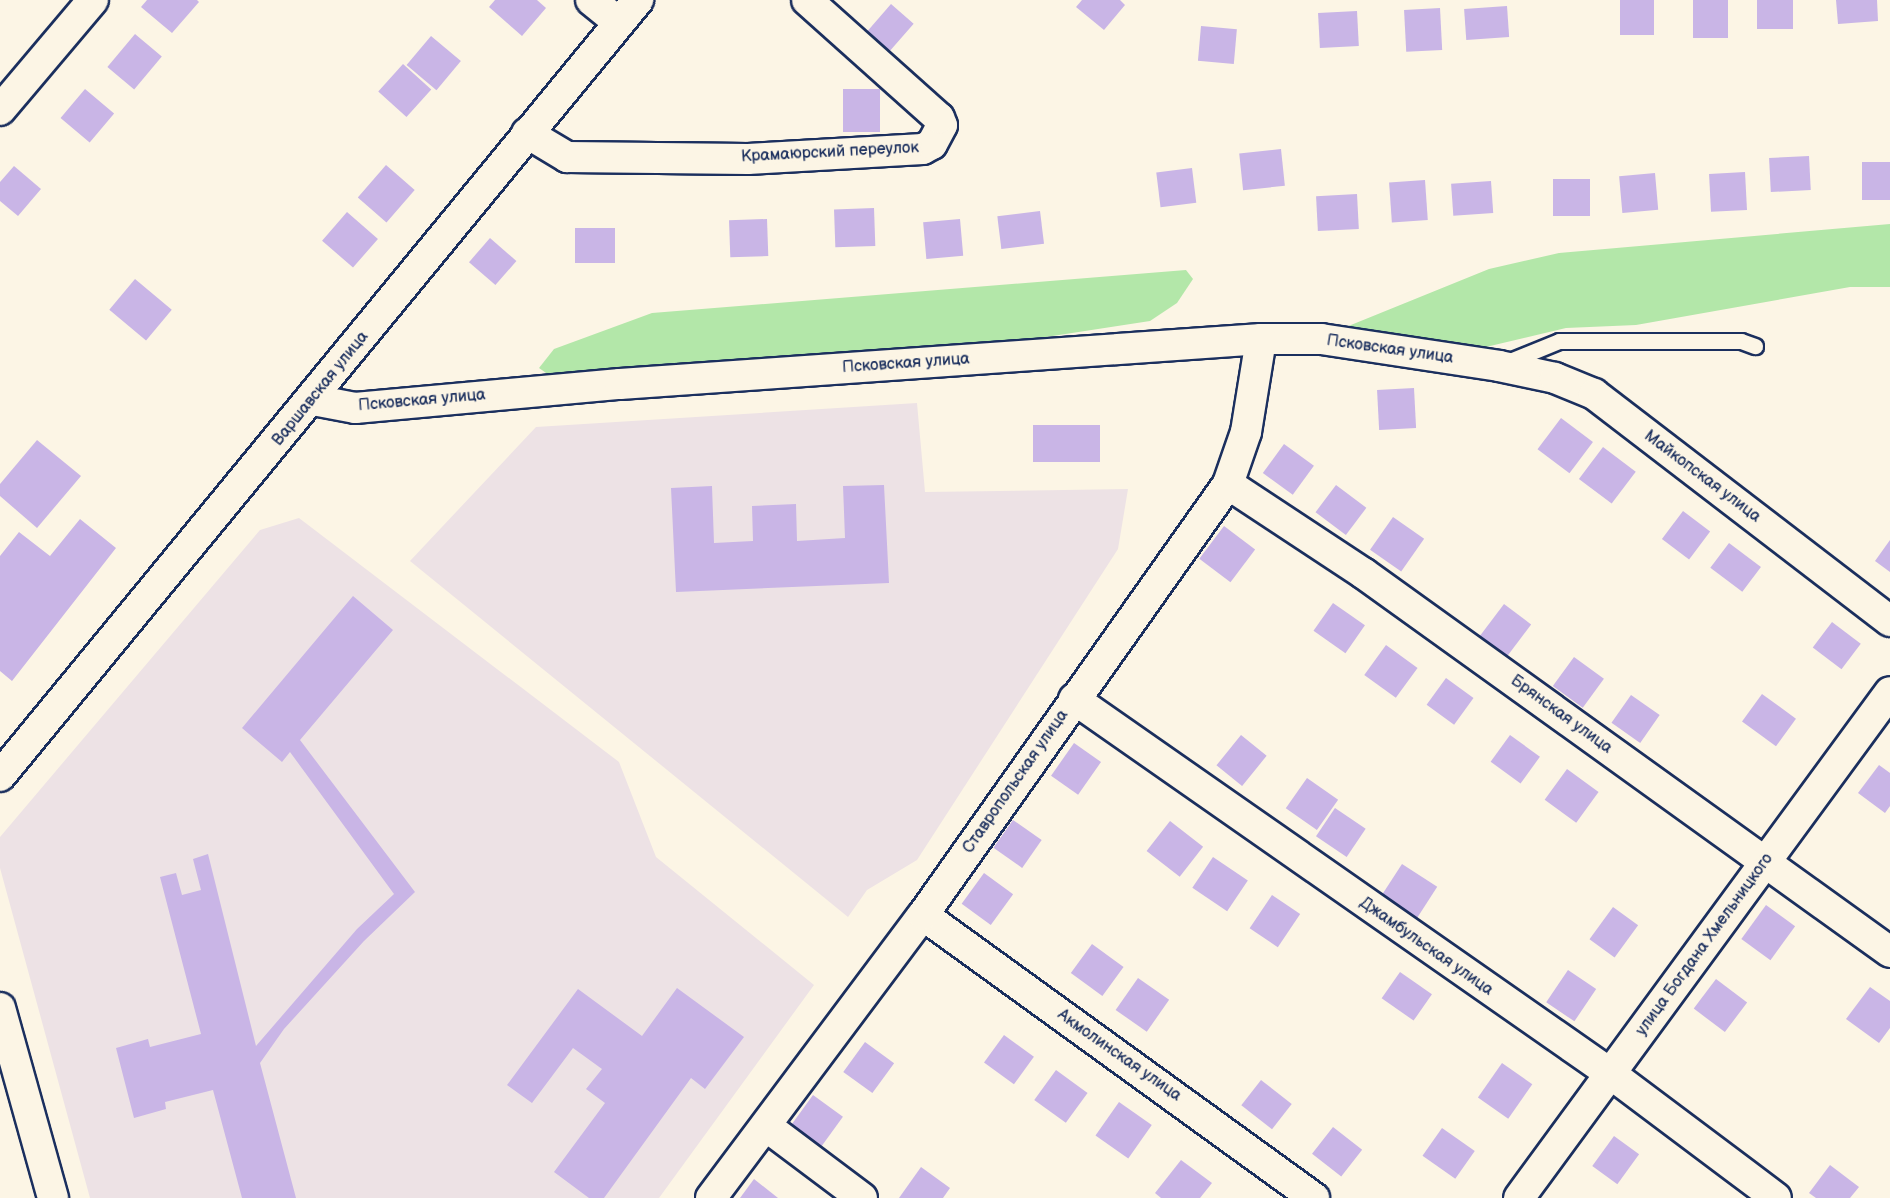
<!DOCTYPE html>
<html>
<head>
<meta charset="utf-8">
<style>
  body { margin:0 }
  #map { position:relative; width:1890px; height:1198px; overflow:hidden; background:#fcf5e5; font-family:"Balsamiq Sans",sans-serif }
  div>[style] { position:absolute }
  .built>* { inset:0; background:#ede2e5 }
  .green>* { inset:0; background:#b3e7a9 }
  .building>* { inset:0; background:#c9b5e6; transform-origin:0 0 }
  .roads { filter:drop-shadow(2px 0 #1b2f5e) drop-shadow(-2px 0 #1b2f5e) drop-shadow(0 2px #1b2f5e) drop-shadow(0 -2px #1b2f5e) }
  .lane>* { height:15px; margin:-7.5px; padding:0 7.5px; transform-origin:7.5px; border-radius:7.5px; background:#fcf5e5 }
  .street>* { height:30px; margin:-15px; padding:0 15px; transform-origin:15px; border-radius:15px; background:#fcf5e5 }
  span { translate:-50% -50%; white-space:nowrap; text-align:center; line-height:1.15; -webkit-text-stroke:6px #fcf5e5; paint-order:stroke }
  .street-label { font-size:16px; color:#1b2f5e }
</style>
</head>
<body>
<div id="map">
  <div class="built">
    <i style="clip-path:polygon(917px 403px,925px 492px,1128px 489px,1118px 549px,917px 860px,867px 890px,848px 917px,410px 561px,536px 427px)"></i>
    <i style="clip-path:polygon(299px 518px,619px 762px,656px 857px,814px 985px,659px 1198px,90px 1198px,0 868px,0 837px,260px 530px)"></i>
  </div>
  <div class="green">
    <i style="clip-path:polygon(1890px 224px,1890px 287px,1850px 287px,1636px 325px,1566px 328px,1469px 351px,1353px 333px,1346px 327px,1489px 269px,1559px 253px)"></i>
    <i style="clip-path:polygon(1186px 270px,1193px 279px,1177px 303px,1150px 321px,1020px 341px,549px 375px,539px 368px,554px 349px,652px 313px)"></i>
  </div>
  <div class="building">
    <i style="clip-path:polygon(147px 0,197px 0,199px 2px,172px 33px,141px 7px)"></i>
    <i style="clip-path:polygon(495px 0,537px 0,546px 8px,522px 36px,489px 7px)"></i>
    <i style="clip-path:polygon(1082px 0,1120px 0,1125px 5px,1104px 30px,1076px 7px)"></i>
    <i style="left:1620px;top:0;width:34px;height:35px"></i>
    <i style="left:1693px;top:0;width:35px;height:38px"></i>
    <i style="left:1757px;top:0;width:36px;height:29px"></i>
    <i style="clip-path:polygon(1836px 0,1877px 0,1878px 21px,1838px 24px)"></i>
    <i style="left:891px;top:4px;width:30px;height:40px;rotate:41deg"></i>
    <i style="left:1507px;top:6px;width:31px;height:43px;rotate:86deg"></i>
    <i style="left:1440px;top:8px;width:42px;height:36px;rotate:87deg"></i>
    <i style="left:1357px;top:11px;width:35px;height:39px;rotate:87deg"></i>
    <i style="left:1201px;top:26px;width:36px;height:35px;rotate:5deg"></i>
    <i style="left:135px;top:34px;width:35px;height:43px;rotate:40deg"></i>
    <i style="left:431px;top:36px;width:39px;height:38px;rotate:40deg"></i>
    <i style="left:403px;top:64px;width:38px;height:37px;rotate:42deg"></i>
    <i style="left:85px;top:89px;width:38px;height:38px;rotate:40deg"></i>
    <i style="left:843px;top:89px;width:37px;height:43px"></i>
    <i style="left:1281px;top:149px;width:37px;height:42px;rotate:84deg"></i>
    <i style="left:1809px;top:156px;width:34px;height:40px;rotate:87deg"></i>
    <i style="left:1890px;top:162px;width:38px;height:28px;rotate:90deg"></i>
    <i style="left:386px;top:165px;width:38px;height:43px;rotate:41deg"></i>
    <i style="clip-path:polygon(14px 166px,41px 189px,18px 216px,0 201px,0 182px)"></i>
    <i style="left:1192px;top:168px;width:35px;height:36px;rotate:83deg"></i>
    <i style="left:1745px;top:172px;width:38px;height:36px;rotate:87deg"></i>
    <i style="left:1655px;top:173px;width:37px;height:36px;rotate:85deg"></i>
    <i style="left:1553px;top:179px;width:37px;height:37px"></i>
    <i style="left:1425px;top:180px;width:40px;height:36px;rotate:86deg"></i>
    <i style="left:1491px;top:181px;width:32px;height:40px;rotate:86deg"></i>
    <i style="left:1357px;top:194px;width:35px;height:41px;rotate:87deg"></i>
    <i style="left:874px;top:208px;width:38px;height:40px;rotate:88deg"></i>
    <i style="left:1040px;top:211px;width:33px;height:43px;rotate:83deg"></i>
    <i style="left:347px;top:212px;width:41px;height:38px;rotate:41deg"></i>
    <i style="left:767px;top:219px;width:37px;height:38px;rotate:88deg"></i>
    <i style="left:960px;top:219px;width:37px;height:37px;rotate:85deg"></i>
    <i style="left:575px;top:228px;width:40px;height:35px"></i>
    <i style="left:490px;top:238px;width:35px;height:32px;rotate:41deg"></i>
    <i style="left:135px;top:279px;width:48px;height:40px;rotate:40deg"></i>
    <i style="left:1414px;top:388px;width:40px;height:37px;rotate:87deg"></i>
    <i style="left:1561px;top:418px;width:40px;height:39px;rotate:37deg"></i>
    <i style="left:1100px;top:425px;width:37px;height:67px;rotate:90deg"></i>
    <i style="clip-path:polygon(37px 440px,81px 476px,37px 528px,0 496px,0 484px)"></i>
    <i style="left:1284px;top:444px;width:37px;height:36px;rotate:36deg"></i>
    <i style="left:1603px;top:447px;width:41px;height:40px;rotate:37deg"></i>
    <i style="clip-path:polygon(884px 485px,889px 583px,676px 592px,671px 488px,712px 486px,714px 543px,753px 541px,752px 506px,796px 504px,797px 541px,845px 538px,843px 486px)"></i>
    <i style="left:1336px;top:485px;width:38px;height:34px;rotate:37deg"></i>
    <i style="left:1683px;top:511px;width:34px;height:35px;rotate:37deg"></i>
    <i style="left:1393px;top:517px;width:38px;height:40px;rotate:35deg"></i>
    <i style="clip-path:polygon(80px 519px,116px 548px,12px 681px,0 671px,0 556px,19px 532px,50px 556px)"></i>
    <i style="left:1224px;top:526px;width:39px;height:41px;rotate:37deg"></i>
    <i style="clip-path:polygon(1890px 540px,1890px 572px,1875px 561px)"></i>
    <i style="left:1729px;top:543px;width:40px;height:31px;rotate:37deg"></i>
    <i style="clip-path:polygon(353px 596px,393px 630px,300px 740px,415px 892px,364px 941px,284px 1029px,260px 1063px,296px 1198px,242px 1198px,213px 1090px,165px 1102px,166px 1109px,134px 1118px,116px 1048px,148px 1039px,150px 1047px,201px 1034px,160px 877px,176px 873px,182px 895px,201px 890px,193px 859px,208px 854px,256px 1046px,357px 929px,394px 894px,290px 752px,282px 762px,242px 728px)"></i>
    <i style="left:1333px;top:603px;width:39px;height:34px;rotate:35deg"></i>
    <i style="left:1504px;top:604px;width:34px;height:42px;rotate:37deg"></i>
    <i style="left:1832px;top:622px;width:36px;height:32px;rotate:37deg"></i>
    <i style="left:1386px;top:645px;width:39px;height:37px;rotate:36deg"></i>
    <i style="left:1574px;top:657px;width:37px;height:36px;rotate:36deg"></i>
    <i style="left:1446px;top:678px;width:34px;height:33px;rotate:36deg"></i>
    <i style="left:1762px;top:694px;width:42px;height:34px;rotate:36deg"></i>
    <i style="left:1631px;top:695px;width:35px;height:34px;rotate:35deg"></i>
    <i style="left:1241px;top:735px;width:33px;height:39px;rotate:39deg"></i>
    <i style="left:1510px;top:735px;width:37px;height:33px;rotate:36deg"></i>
    <i style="left:1074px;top:743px;width:33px;height:40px;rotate:35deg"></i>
    <i style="clip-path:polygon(1879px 765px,1890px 773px,1890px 806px,1885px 813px,1858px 793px)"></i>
    <i style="left:1567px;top:769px;width:39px;height:38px;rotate:36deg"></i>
    <i style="left:1307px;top:778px;width:38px;height:37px;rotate:35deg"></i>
    <i style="left:1335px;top:808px;width:37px;height:34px;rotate:34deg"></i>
    <i style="left:1013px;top:820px;width:35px;height:34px;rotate:35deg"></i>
    <i style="left:1170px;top:821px;width:42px;height:38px;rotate:38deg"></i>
    <i style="left:1213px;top:857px;width:42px;height:37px;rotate:34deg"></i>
    <i style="left:1402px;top:864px;width:42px;height:37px;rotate:33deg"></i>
    <i style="left:984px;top:873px;width:36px;height:38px;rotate:36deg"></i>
    <i style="left:1272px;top:895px;width:34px;height:40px;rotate:34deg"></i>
    <i style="left:1766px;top:905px;width:36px;height:42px;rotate:36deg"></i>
    <i style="left:1613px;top:907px;width:31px;height:40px;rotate:36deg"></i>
    <i style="left:1092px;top:944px;width:39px;height:36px;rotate:36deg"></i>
    <i style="left:1568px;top:970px;width:34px;height:39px;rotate:34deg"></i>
    <i style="left:1400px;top:972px;width:39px;height:32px;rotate:35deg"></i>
    <i style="left:1138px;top:978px;width:38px;height:39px;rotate:35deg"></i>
    <i style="left:1716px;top:979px;width:39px;height:37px;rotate:37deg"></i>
    <i style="clip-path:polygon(1870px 987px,1890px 1001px,1890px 1028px,1879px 1043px,1846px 1019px)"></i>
    <i style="clip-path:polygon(677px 988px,744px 1037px,705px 1089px,691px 1078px,604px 1198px,589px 1198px,554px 1172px,605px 1103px,586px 1089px,602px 1069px,573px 1048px,532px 1103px,507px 1085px,578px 989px,642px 1036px)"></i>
    <i style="left:1004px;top:1035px;width:37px;height:34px;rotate:36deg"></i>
    <i style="left:865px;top:1042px;width:36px;height:37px;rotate:36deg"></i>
    <i style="left:1502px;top:1063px;width:37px;height:42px;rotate:35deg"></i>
    <i style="left:1056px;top:1070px;width:39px;height:37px;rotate:36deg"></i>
    <i style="left:1261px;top:1080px;width:39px;height:32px;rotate:38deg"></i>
    <i style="left:813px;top:1095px;width:37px;height:42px;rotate:36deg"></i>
    <i style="left:1119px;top:1102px;width:40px;height:41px;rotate:35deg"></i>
    <i style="left:1333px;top:1127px;width:37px;height:34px;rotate:38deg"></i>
    <i style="left:1442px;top:1128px;width:40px;height:34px;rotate:35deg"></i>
    <i style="left:1614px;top:1136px;width:31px;height:37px;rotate:36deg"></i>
    <i style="clip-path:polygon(1181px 1160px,1212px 1183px,1200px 1198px,1161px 1198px,1155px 1193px)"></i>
    <i style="clip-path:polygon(1830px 1165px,1859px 1187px,1850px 1198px,1816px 1198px,1809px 1193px)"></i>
    <i style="clip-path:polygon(921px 1167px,950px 1188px,943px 1198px,899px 1198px)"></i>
    <i style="clip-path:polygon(754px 1179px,778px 1198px,740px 1198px)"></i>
  </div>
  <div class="roads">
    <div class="lane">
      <i style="left:1505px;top:363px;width:58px;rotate:-22.2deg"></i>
      <i style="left:1559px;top:341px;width:182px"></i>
      <i style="left:1741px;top:341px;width:15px;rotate:20deg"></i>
    </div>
    <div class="street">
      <i style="left:591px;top:0;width:36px;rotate:39deg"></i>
      <i style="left:0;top:110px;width:144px;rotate:-49.8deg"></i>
      <i style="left:527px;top:133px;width:47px;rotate:31deg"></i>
      <i style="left:567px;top:157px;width:181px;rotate:0.6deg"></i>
      <i style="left:748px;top:159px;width:175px;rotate:-3.3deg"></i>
      <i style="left:923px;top:149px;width:10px;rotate:-29deg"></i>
      <i style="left:932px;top:144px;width:21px;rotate:-62deg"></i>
      <i style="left:942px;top:125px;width:8px;rotate:-113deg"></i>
      <i style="left:939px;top:118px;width:177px;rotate:-138.2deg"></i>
      <i style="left:313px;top:400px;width:43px;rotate:10.8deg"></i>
      <i style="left:355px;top:408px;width:266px;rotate:-5.2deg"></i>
      <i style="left:620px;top:384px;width:643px;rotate:-4.02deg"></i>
      <i style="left:1261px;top:339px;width:60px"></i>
      <i style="left:1321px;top:339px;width:180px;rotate:8.6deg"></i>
      <i style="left:1499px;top:366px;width:57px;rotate:12.1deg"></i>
      <i style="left:1555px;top:378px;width:42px;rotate:22.3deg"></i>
      <i style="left:1594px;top:394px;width:373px;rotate:37.5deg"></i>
      <i style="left:1228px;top:484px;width:162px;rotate:33.4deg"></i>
      <i style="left:1363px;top:573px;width:649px;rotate:35.72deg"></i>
      <i style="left:1074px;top:699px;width:655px;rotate:34.93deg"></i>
      <i style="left:1611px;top:1074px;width:206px;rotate:36.9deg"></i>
      <i style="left:0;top:776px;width:1005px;rotate:-50.57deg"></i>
      <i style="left:923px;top:915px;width:483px;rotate:35.9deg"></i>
      <i style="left:0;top:1008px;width:197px;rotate:74.4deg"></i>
      <i style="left:766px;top:1126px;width:120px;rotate:36.9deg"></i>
      <i style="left:711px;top:1198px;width:354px;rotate:-53.2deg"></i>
      <i style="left:923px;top:915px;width:528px;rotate:-54.71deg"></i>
      <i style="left:1228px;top:484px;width:55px;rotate:-70.9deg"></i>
      <i style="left:1246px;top:432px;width:94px;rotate:-80.8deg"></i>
      <i style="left:1519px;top:1198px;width:627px;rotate:-53.75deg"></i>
    </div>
  </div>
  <div class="street-label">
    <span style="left:830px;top:153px;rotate:-3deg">Крамаюрский переулок</span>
    <span style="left:1390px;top:350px;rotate:8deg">Псковская улица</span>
    <span style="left:906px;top:364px;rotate:-4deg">Псковская улица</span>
    <span style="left:321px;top:389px;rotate:-51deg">Варшавская улица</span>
    <span style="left:422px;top:401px;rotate:-5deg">Псковская улица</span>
    <span style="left:1702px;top:477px;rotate:37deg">Майкопская улица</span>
    <span style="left:1561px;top:715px;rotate:36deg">Брянская улица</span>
    <span style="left:1016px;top:782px;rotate:-55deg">Ставропольская улица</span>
    <span style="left:1705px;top:945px;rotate:-54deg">улица Богдана Хмельницкого</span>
    <span style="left:1426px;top:947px;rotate:35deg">Джамбульская улица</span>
    <span style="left:1119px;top:1056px;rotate:35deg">Акмолинская улица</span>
  </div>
</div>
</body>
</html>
